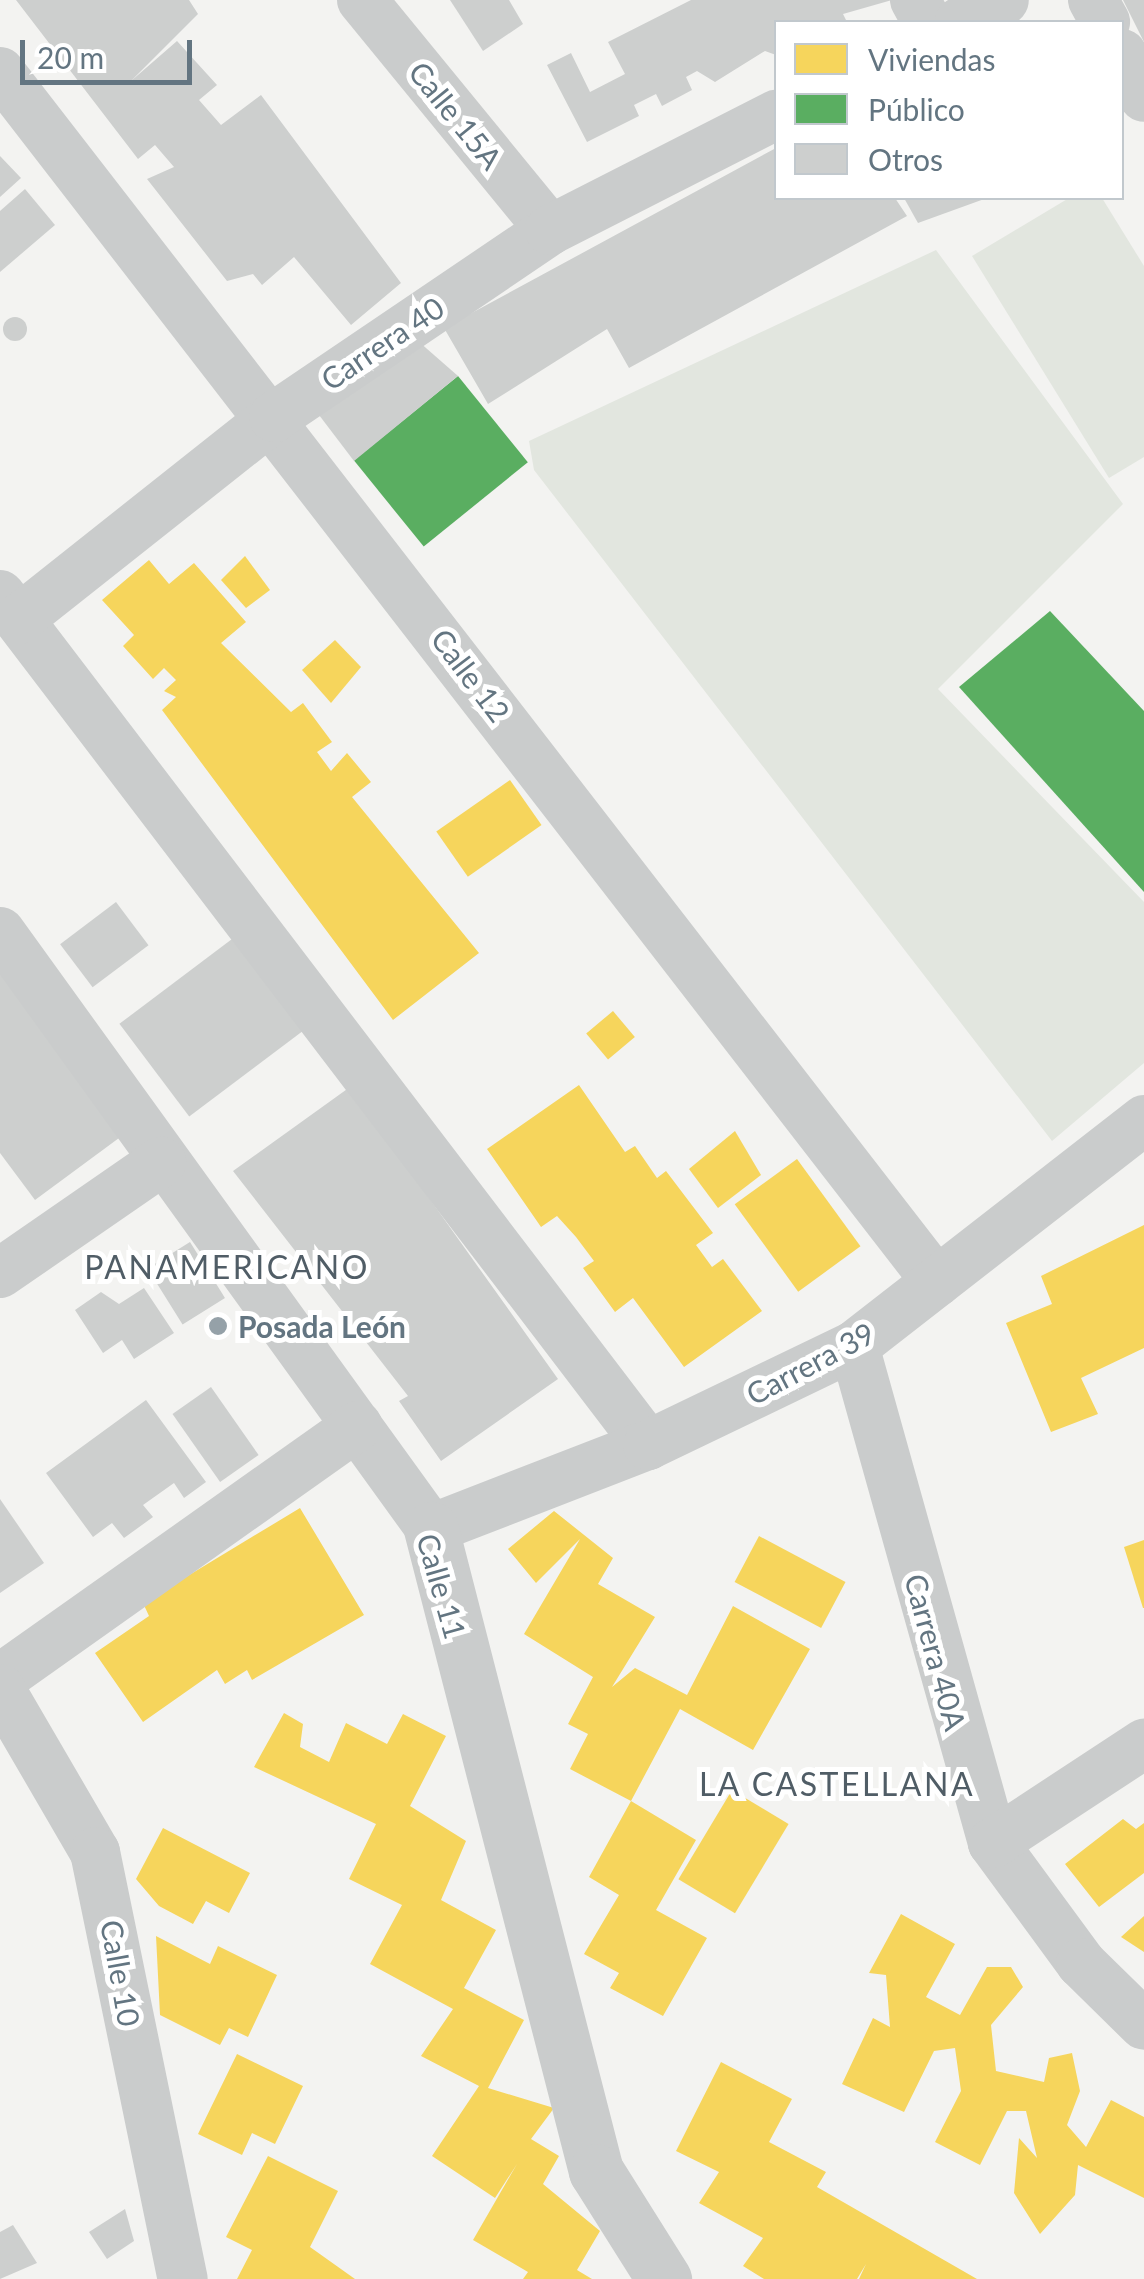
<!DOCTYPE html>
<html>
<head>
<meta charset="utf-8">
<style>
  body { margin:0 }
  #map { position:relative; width:1144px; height:2279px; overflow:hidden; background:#f3f3f1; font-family:Lato,sans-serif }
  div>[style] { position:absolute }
  .green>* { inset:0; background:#e2e6df }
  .homes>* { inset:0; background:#f6d55c; transform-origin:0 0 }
  .public>* { inset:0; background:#5aae61; transform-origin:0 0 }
  .building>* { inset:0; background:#cdcfce; transform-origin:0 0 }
  .round { border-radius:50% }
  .minor>* { height:50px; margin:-25px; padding:0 25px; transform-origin:25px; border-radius:25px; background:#cacccc }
  .tertiary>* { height:55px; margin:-27.5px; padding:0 27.5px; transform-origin:27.5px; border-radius:27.5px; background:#cacccc }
  .dots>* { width:28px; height:28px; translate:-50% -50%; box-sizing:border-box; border:5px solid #fff; border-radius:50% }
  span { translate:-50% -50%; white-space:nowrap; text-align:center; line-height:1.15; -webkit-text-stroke:10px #fff; paint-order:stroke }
  .street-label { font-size:30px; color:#637581 }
  .poi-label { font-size:30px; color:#637581; font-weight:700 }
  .left { translate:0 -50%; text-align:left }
  .neighbourhood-label { font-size:32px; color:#505d66; letter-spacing:2.5px }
  .legend { position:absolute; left:774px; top:20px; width:350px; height:180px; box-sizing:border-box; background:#fff; border:2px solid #c1c8cd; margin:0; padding:12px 18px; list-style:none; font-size:30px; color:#637581 }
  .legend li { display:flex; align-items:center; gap:20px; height:50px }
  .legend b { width:50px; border:2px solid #c1c8cd }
  .scale { position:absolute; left:20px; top:40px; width:172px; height:45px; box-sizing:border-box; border:5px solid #637581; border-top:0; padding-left:12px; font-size:30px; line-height:35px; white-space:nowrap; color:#637581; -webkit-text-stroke:8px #fff; paint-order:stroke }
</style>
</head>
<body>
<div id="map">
  <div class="green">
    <i style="clip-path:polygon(1069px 198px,1102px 198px,1144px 266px,1144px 457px,1109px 478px,972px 256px)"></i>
    <i style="clip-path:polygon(936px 250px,1123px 504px,938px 689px,1144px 902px,1144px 1063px,1052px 1141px,534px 470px,529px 441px)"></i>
  </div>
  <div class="homes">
    <i style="clip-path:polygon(245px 556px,270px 590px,246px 608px,221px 580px)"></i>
    <i style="clip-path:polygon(149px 560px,169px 584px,194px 563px,246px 622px,221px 643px,291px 712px,303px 703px,332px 742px,317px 752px,331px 771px,347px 753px,371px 782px,352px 797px,479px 953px,393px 1020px,162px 710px,176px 697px,164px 691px,176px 680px,164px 668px,153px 679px,123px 646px,134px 635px,102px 600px)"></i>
    <i style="clip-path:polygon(335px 640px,361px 667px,331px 703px,302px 670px)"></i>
    <i style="left:510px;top:780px;width:55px;height:90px;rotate:55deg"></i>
    <i style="left:613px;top:1011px;width:34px;height:35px;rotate:50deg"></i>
    <i style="clip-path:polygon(579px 1085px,625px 1152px,635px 1146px,657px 1178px,666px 1171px,713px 1233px,696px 1245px,712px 1267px,723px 1259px,762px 1311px,684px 1367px,633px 1298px,615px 1312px,583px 1268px,594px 1261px,576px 1237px,557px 1216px,541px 1227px,487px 1149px)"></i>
    <i style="clip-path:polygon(735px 1131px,761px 1175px,718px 1208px,689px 1169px)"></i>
    <i style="left:797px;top:1159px;width:108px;height:77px;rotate:54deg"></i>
    <i style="clip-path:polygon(1144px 1225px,1144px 1348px,1081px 1378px,1098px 1414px,1051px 1432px,1006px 1323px,1052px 1304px,1041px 1276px)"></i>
    <i style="clip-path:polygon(300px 1508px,364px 1615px,252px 1680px,247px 1670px,225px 1684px,217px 1670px,143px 1722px,95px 1653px,149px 1616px,143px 1603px)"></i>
    <i style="clip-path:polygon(554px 1511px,613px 1558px,598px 1584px,655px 1617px,612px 1687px,635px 1668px,687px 1695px,733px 1606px,810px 1649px,753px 1750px,680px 1709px,631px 1801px,570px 1769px,588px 1734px,568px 1724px,593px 1677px,524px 1634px,580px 1539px,536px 1583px,508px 1549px)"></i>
    <i style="left:759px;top:1536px;width:98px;height:52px;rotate:28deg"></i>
    <i style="clip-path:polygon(1144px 1540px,1144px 1608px,1143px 1608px,1124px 1547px)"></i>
    <i style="clip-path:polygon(284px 1713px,303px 1724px,300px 1747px,329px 1762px,346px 1723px,387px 1744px,403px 1714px,446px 1736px,410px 1806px,466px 1841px,441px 1900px,496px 1930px,464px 1988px,524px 2020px,488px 2088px,554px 2108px,531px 2139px,559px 2156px,543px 2184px,600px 2231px,577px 2270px,592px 2279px,523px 2279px,528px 2272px,473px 2240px,517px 2164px,495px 2198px,432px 2156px,479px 2086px,421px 2056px,453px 2009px,370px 1964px,402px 1905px,349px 1879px,376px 1824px,254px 1767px)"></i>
    <i style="left:732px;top:1790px;width:66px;height:104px;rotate:31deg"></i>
    <i style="clip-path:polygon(631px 1801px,696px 1840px,656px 1910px,707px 1938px,663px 2016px,610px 1988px,619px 1973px,584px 1954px,619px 1895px,589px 1877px)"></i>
    <i style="clip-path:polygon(1123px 1819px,1136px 1829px,1144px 1823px,1144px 1873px,1099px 1907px,1065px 1864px)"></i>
    <i style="clip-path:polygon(163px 1828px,250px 1873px,229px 1913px,206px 1901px,193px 1924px,159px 1906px,136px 1879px)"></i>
    <i style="clip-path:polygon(901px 1914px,955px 1944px,926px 1997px,960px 2015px,987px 1967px,1011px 1967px,1023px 1987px,991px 2025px,996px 2071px,1044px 2082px,1049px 2058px,1072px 2053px,1080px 2091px,1067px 2125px,1086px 2147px,1111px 2100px,1144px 2117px,1144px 2198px,1078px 2165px,1075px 2195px,1040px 2234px,1014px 2193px,1019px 2138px,1037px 2158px,1026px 2111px,1007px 2111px,980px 2165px,935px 2142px,961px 2091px,955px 2048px,934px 2051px,904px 2112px,842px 2084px,873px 2018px,890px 2027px,886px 1975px,869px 1973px)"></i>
    <i style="clip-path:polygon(1144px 1916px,1144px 1952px,1121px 1937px)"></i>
    <i style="clip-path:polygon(156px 1936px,210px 1964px,218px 1946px,277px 1975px,248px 2037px,229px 2028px,220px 2045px,160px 2015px)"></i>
    <i style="clip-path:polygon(237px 2054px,303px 2086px,275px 2144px,252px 2133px,242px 2155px,198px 2134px)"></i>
    <i style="clip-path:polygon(721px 2062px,792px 2099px,769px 2142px,826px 2172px,817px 2187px,977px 2279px,859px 2279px,866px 2264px,857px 2279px,764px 2279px,743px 2266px,763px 2238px,699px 2203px,719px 2172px,676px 2151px)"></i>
    <i style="clip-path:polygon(268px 2156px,338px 2191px,310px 2247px,355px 2279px,237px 2279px,252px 2250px,226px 2237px)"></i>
  </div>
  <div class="public">
    <i style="left:458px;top:376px;width:111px;height:134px;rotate:51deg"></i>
    <i style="clip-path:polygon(1050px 611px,1144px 711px,1144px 892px,959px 687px)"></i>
  </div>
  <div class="building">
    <i style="clip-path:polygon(16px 0,189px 0,198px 14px,131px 81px,177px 41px,217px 85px,199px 100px,221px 125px,261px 95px,401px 283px,351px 325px,294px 257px,262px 285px,253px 274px,227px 281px,147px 179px,174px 167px,155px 145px,138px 159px)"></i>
    <i style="clip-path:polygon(450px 0,509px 0,523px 24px,483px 51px)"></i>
    <i style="clip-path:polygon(691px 0,892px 0,843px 14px,847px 22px,776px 22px,776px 55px,765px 51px,715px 82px,697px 71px,686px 77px,692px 90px,662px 106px,656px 94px,634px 105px,639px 116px,587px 142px,547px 65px,571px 53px,590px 92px,625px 74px,608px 42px)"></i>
    <i style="clip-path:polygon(1123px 0,1144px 0,1144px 42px)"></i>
    <i style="clip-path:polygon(776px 148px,776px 198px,895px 198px,907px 216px,629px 368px,607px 329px,488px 404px,444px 328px)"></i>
    <i style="clip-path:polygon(0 156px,21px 178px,0 197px)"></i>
    <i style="clip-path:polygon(25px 189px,55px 225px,0 272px,0 211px)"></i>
    <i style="clip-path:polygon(904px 198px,987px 198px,918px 223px)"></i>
    <i class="round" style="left:3px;top:317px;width:24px;height:24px"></i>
    <i style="clip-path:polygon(410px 334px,458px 376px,354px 461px,319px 415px)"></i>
    <i style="left:116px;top:902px;width:54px;height:70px;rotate:53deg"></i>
    <i style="left:236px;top:936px;width:116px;height:146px;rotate:53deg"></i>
    <i style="clip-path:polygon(0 967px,119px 1138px,35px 1200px,0 1153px)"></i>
    <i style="clip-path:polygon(350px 1087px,558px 1379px,441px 1461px,399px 1401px,408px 1396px,233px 1171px)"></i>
    <i style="left:190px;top:1242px;width:66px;height:50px;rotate:58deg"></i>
    <i style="clip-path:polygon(144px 1288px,174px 1333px,134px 1359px,122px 1340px,103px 1353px,75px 1310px,101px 1292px,119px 1304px)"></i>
    <i style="left:211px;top:1387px;width:83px;height:47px;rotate:55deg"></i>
    <i style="clip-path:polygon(146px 1400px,206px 1482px,184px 1498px,174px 1483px,143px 1505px,153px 1517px,124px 1538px,112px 1523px,93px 1537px,46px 1473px)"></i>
    <i style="clip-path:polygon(0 1499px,44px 1563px,0 1593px)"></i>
    <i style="clip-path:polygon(125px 2209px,134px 2241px,107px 2259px,89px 2232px)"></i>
    <i style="clip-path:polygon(13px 2225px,37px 2263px,0 2279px,0 2232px)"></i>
  </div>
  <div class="minor">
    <i style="left:362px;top:0;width:297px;rotate:50.7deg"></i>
    <i style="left:915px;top:0;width:25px;rotate:61deg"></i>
    <i style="left:1093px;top:0;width:25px;rotate:61deg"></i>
    <i style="left:960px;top:22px;width:49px;rotate:-26.6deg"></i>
    <i style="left:1122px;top:54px;width:48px;rotate:62.9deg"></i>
    <i style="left:0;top:72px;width:1530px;rotate:52.25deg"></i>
    <i style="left:0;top:595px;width:1069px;rotate:52.68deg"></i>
    <i style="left:19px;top:619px;width:325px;rotate:-38.4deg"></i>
    <i style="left:274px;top:417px;width:333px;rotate:-34.1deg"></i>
    <i style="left:550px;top:230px;width:254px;rotate:-27deg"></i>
    <i style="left:0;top:932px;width:736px;rotate:54.17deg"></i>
    <i style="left:431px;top:1529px;width:233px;rotate:-21.2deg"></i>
    <i style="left:648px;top:1445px;width:229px;rotate:-25.7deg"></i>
    <i style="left:854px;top:1346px;width:368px;rotate:-37.9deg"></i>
    <i style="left:0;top:1273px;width:196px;rotate:-34.6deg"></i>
    <i style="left:854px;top:1346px;width:516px;rotate:74.37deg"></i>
    <i style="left:993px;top:1843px;width:149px;rotate:53.7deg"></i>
    <i style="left:1081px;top:1963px;width:88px;rotate:44.5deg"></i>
    <i style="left:0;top:1679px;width:438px;rotate:-35.3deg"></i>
    <i style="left:0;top:1689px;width:189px;rotate:59.8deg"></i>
    <i style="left:95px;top:1852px;width:436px;rotate:78.4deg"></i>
    <i style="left:993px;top:1843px;width:181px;rotate:-33.3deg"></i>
  </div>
  <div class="tertiary">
    <i style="left:431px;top:1529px;width:663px;rotate:75.59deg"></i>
    <i style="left:596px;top:2171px;width:128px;rotate:57.8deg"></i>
  </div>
  <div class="dots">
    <i style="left:218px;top:1326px;background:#95a1a8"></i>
  </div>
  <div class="street-label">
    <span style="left:456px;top:115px;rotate:51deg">Calle 15A</span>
    <span style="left:382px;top:343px;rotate:-34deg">Carrera 40</span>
    <span style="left:471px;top:675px;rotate:53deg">Calle 12</span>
    <span style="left:810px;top:1363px;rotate:-28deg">Carrera 39</span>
    <span style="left:442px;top:1586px;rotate:74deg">Calle 11</span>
    <span style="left:936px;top:1652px;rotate:75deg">Carrera 40A</span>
    <span style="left:121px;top:1973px;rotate:80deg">Calle 10</span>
  </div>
  <div class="poi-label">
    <span class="left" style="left:238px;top:1326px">Posada León</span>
  </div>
  <div class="neighbourhood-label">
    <span style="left:227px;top:1267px">PANAMERICANO</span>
    <span style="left:837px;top:1784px">LA CASTELLANA</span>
  </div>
  <ul class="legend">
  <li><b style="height:28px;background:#f6d55c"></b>Viviendas</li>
  <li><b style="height:28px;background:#5aae61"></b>Público</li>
  <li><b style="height:28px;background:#cdcfce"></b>Otros</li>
  </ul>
  <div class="scale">20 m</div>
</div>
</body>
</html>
